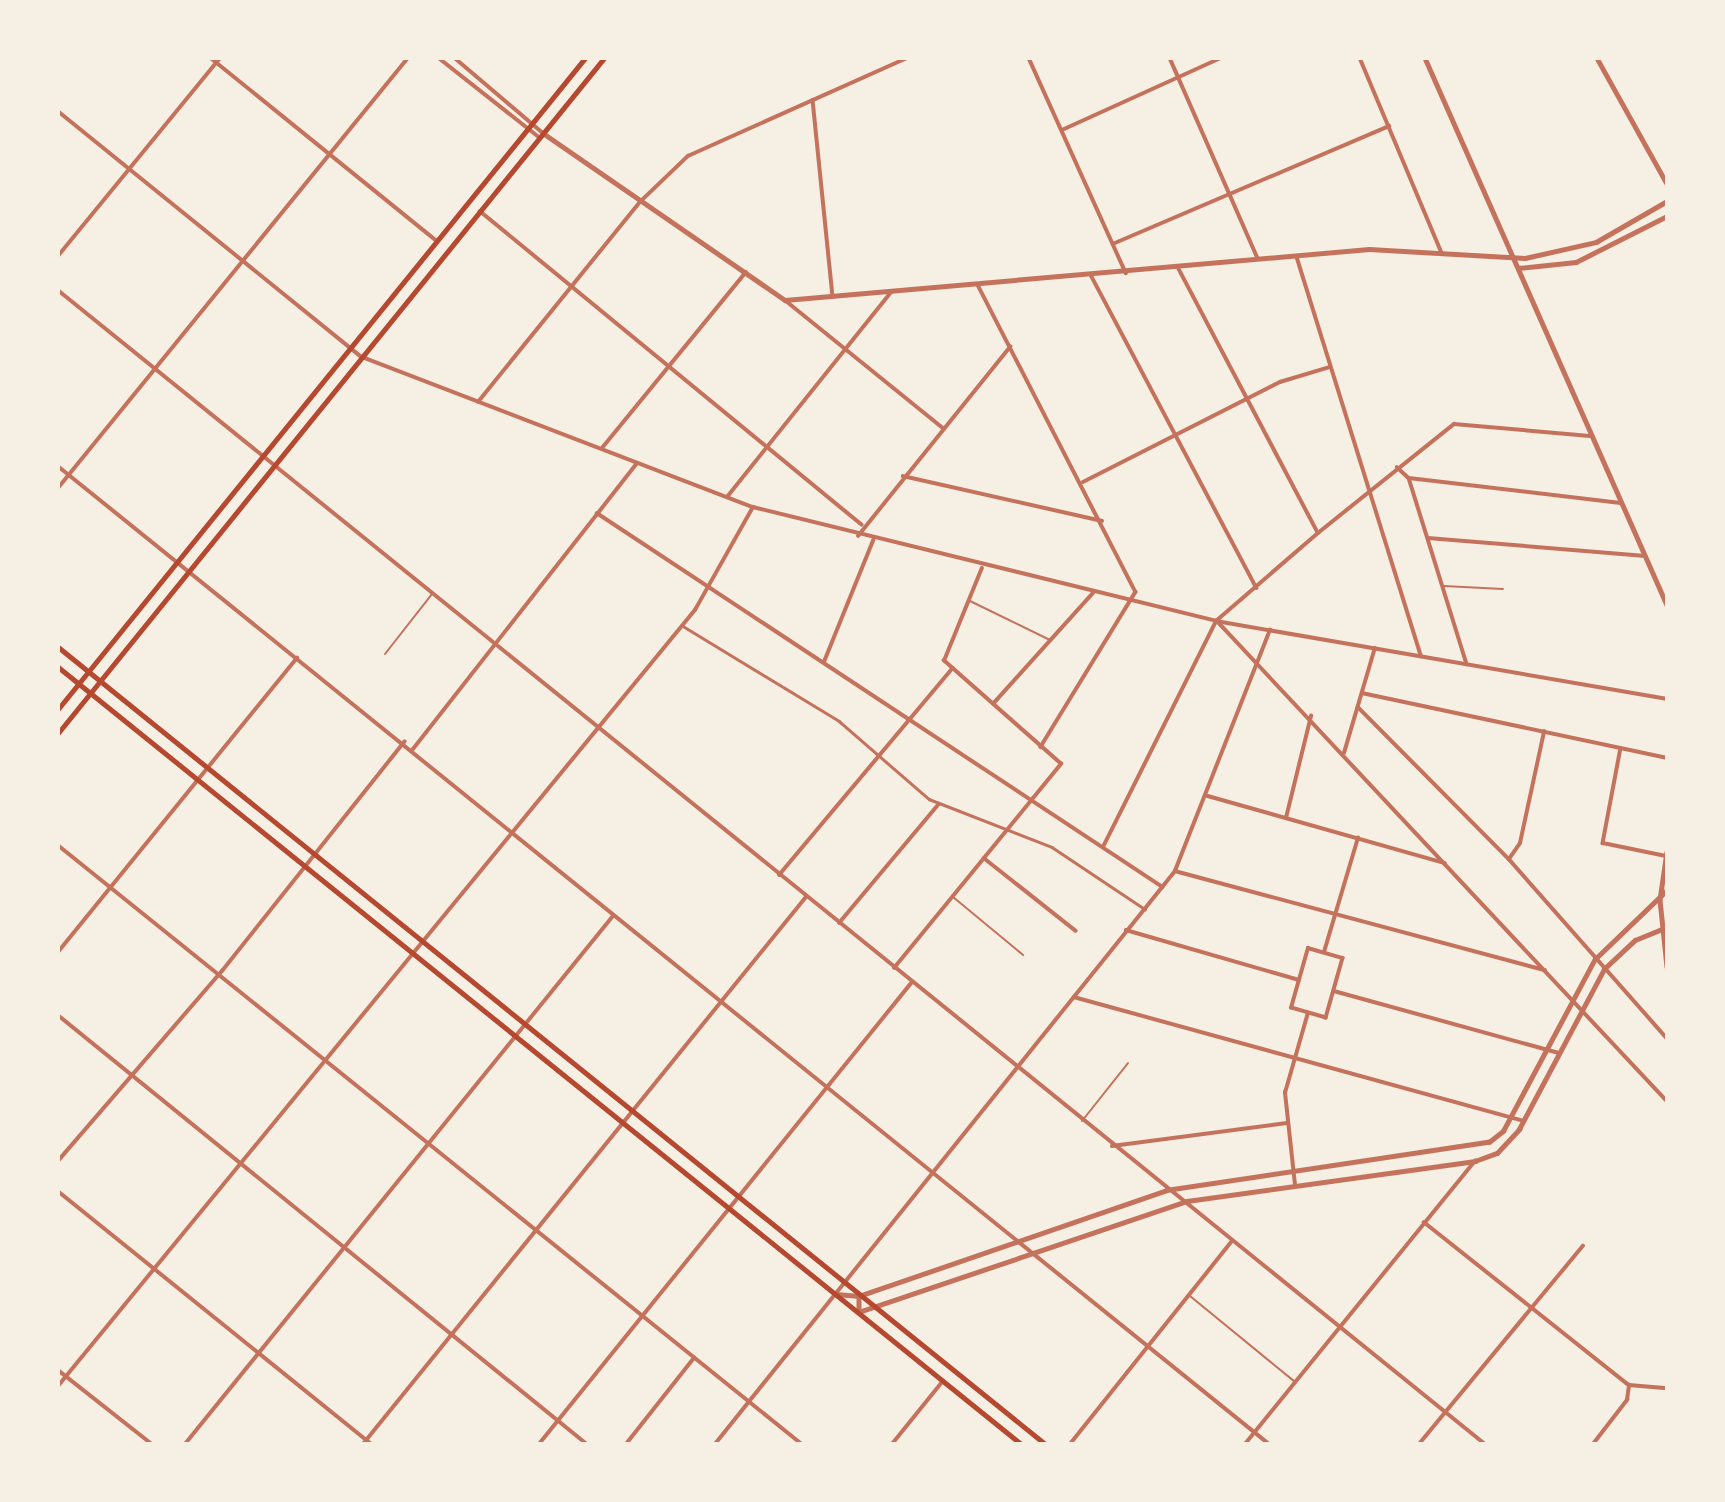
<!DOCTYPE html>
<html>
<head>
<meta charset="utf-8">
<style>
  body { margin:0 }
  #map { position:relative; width:1725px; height:1502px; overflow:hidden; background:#f6efe4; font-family:Arial,sans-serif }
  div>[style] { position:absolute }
  .service>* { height:2px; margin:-1px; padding:0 1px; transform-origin:1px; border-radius:1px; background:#c5725c }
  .pedestrian>* { height:2.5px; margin:-1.25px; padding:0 1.25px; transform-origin:1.25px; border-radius:1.25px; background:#c5725c }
  .minor>* { height:3.5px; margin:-1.75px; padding:0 1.75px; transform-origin:1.75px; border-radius:1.75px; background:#c5725c }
  .tertiary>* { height:4.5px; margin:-2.25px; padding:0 2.25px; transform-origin:2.25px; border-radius:2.25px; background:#c5725c }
  .secondary>* { height:5px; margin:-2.5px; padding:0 2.5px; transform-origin:2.5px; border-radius:2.5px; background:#b5482f }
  span { translate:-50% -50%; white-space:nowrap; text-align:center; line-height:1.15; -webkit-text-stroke:5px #f6efe4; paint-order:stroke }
  .frame { position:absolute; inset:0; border:60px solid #f6efe4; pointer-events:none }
</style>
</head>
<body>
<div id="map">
  <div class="service">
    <i style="left:1444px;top:586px;width:59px;rotate:2.9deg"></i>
    <i style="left:970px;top:601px;width:89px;rotate:26deg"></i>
    <i style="left:385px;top:654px;width:76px;rotate:-51.9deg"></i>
    <i style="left:953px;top:897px;width:91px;rotate:39.6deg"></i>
    <i style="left:1082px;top:1121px;width:74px;rotate:-51.6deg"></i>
    <i style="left:1190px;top:1296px;width:134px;rotate:39.3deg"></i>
  </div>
  <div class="pedestrian">
    <i style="left:683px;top:626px;width:183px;rotate:31.3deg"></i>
    <i style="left:839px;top:721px;width:119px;rotate:40.9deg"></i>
    <i style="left:929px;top:799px;width:132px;rotate:21.3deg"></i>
    <i style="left:1052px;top:847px;width:112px;rotate:33.7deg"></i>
  </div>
  <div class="minor">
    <i style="left:211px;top:58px;width:289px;rotate:39deg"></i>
    <i style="left:439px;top:58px;width:127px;rotate:38.3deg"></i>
    <i style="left:455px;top:58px;width:116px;rotate:40.4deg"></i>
    <i style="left:1029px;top:58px;width:236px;rotate:65.7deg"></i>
    <i style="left:1170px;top:58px;width:219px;rotate:66.3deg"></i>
    <i style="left:1360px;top:58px;width:212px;rotate:67.2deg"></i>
    <i style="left:813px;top:100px;width:198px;rotate:84.2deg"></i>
    <i style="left:58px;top:111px;width:391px;rotate:39deg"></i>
    <i style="left:362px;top:357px;width:419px;rotate:21deg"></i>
    <i style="left:753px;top:507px;width:477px;rotate:13.8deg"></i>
    <i style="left:1216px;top:621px;width:458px;rotate:9.8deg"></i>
    <i style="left:1062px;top:130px;width:175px;rotate:-24.4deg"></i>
    <i style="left:480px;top:211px;width:494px;rotate:39.4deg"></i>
    <i style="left:1115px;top:243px;width:298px;rotate:-23.1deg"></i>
    <i style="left:58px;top:256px;width:256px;rotate:-50.7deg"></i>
    <i style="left:1297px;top:257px;width:418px;rotate:72.7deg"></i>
    <i style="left:1179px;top:269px;width:298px;rotate:62.2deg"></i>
    <i style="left:1091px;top:275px;width:354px;rotate:62.1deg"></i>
    <i style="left:978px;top:285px;width:345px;rotate:62.8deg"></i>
    <i style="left:1136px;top:592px;width:182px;rotate:121.5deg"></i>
    <i style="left:58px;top:290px;width:1835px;rotate:38.96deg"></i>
    <i style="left:785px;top:300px;width:203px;rotate:39deg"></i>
    <i style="left:478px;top:402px;width:259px;rotate:-51deg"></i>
    <i style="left:641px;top:201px;width:65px;rotate:-43.8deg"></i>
    <i style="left:688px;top:156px;width:240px;rotate:-24.1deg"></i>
    <i style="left:602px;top:448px;width:227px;rotate:-50.7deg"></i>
    <i style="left:58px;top:466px;width:1557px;rotate:38.92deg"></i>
    <i style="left:1397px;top:467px;width:16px;rotate:43deg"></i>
    <i style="left:1409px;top:478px;width:195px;rotate:72.7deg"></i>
    <i style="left:903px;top:476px;width:204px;rotate:12.7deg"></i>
    <i style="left:1409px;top:478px;width:213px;rotate:6.7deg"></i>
    <i style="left:1083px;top:482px;width:221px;rotate:-26.9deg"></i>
    <i style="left:1280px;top:382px;width:52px;rotate:-16.7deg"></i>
    <i style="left:58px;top:488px;width:554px;rotate:-50.86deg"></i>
    <i style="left:727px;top:497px;width:263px;rotate:-51.3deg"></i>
    <i style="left:597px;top:513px;width:678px;rotate:33.46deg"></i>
    <i style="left:858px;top:536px;width:243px;rotate:-51.2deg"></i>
    <i style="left:1428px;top:538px;width:218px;rotate:4.7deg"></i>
    <i style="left:1219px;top:623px;width:655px;rotate:46.86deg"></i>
    <i style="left:824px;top:662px;width:131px;rotate:-68deg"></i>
    <i style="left:1362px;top:693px;width:312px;rotate:12deg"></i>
    <i style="left:993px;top:704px;width:149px;rotate:-48deg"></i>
    <i style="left:1358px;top:707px;width:214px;rotate:45.2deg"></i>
    <i style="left:1509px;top:859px;width:239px;rotate:48.6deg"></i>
    <i style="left:1621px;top:748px;width:97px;rotate:100.7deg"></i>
    <i style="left:1603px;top:843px;width:64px;rotate:11.7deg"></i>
    <i style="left:413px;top:749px;width:363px;rotate:-51.9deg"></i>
    <i style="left:1344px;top:753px;width:109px;rotate:-73.6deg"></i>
    <i style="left:1208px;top:796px;width:246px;rotate:15.8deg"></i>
    <i style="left:1286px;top:818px;width:105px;rotate:-76.2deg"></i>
    <i style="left:58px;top:845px;width:955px;rotate:38.84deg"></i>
    <i style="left:1103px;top:847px;width:253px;rotate:-63.4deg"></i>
    <i style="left:1216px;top:621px;width:135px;rotate:-40.8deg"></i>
    <i style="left:1318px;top:533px;width:174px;rotate:-38.7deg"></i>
    <i style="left:1454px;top:424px;width:139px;rotate:5deg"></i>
    <i style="left:984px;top:858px;width:117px;rotate:38.4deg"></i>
    <i style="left:1509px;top:859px;width:19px;rotate:-55deg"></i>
    <i style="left:1520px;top:843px;width:114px;rotate:-77.8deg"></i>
    <i style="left:1175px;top:871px;width:383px;rotate:15deg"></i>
    <i style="left:779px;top:875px;width:270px;rotate:-50deg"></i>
    <i style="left:839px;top:923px;width:155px;rotate:-50deg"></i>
    <i style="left:1126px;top:930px;width:180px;rotate:16.1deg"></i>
    <i style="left:1308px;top:948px;width:36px;rotate:16deg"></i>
    <i style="left:1343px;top:958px;width:62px;rotate:105.8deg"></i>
    <i style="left:1326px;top:1018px;width:36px;rotate:-164deg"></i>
    <i style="left:1291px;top:1008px;width:62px;rotate:-74.2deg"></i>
    <i style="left:58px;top:952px;width:379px;rotate:-50.9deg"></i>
    <i style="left:1324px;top:952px;width:119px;rotate:-73.4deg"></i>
    <i style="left:894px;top:968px;width:264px;rotate:-50.7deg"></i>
    <i style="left:1061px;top:764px;width:156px;rotate:-138.6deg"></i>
    <i style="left:944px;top:661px;width:100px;rotate:-67.8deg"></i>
    <i style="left:1334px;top:991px;width:233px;rotate:15.4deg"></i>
    <i style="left:1074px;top:997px;width:466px;rotate:15.4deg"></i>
    <i style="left:58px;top:1015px;width:681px;rotate:39.04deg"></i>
    <i style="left:1112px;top:1146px;width:176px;rotate:-7.5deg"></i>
    <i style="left:58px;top:1161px;width:251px;rotate:-49.2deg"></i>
    <i style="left:222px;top:971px;width:293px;rotate:-51.5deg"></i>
    <i style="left:1295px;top:1185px;width:93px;rotate:-96.2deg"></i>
    <i style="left:1285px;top:1093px;width:83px;rotate:-74deg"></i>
    <i style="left:58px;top:1191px;width:402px;rotate:38.9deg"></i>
    <i style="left:1424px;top:1222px;width:262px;rotate:38.5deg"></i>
    <i style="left:1629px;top:1385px;width:38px;rotate:5deg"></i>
    <i style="left:58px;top:1370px;width:120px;rotate:38.2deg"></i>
    <i style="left:58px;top:1386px;width:1004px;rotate:-50.62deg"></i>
    <i style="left:695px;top:610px;width:118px;rotate:-60.6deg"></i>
    <i style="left:185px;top:1444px;width:680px;rotate:-50.97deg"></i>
    <i style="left:363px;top:1444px;width:704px;rotate:-51deg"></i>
    <i style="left:539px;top:1444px;width:594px;rotate:-51.08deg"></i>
    <i style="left:626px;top:1444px;width:110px;rotate:-51.7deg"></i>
    <i style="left:715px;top:1444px;width:735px;rotate:-51.24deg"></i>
    <i style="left:1175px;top:871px;width:259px;rotate:-68.5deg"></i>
    <i style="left:892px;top:1444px;width:81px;rotate:-51deg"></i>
    <i style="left:1070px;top:1444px;width:260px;rotate:-51.4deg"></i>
    <i style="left:1245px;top:1444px;width:365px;rotate:-50.9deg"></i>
    <i style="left:1419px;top:1444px;width:257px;rotate:-50.4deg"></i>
    <i style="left:1593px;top:1444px;width:56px;rotate:-52.3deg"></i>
    <i style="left:1627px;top:1400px;width:15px;rotate:-82deg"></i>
  </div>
  <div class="tertiary">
    <i style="left:1425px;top:58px;width:598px;rotate:66.13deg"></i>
    <i style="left:1597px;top:58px;width:144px;rotate:60.9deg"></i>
    <i style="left:543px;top:133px;width:294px;rotate:34.6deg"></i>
    <i style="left:785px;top:300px;width:586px;rotate:-4.99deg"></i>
    <i style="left:1369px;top:249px;width:156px;rotate:3.3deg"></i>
    <i style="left:1525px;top:258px;width:73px;rotate:-12.7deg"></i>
    <i style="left:1596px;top:242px;width:82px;rotate:-30deg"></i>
    <i style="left:1518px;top:268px;width:58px;rotate:-5.9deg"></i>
    <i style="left:1576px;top:262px;width:102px;rotate:-26.8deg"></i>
    <i style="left:1667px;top:852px;width:49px;rotate:98.3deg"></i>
    <i style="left:1660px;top:900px;width:67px;rotate:84deg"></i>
    <i style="left:836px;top:1294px;width:23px;rotate:5deg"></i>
    <i style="left:859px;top:1296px;width:325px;rotate:-19deg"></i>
    <i style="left:1166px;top:1190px;width:327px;rotate:-8.5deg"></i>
    <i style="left:1489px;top:1142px;width:18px;rotate:-38deg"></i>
    <i style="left:1503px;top:1131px;width:195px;rotate:-61.9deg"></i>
    <i style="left:1595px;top:959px;width:100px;rotate:-43.8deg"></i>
    <i style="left:859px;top:1296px;width:16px;rotate:90deg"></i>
    <i style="left:859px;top:1312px;width:346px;rotate:-18.7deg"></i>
    <i style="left:1187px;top:1201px;width:291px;rotate:-7.9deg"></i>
    <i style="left:1475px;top:1161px;width:23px;rotate:-20deg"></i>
    <i style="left:1497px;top:1153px;width:33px;rotate:-47deg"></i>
    <i style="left:1519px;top:1129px;width:181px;rotate:-62deg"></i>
    <i style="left:1604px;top:969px;width:42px;rotate:-43.1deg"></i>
    <i style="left:1635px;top:940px;width:35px;rotate:-22deg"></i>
  </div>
  <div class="secondary">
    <i style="left:58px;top:647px;width:1269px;rotate:38.92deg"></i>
    <i style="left:58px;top:667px;width:1237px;rotate:38.9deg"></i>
    <i style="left:58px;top:709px;width:838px;rotate:-51.01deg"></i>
    <i style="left:58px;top:733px;width:868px;rotate:-51.03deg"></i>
  </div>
  <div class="frame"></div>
</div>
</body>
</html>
